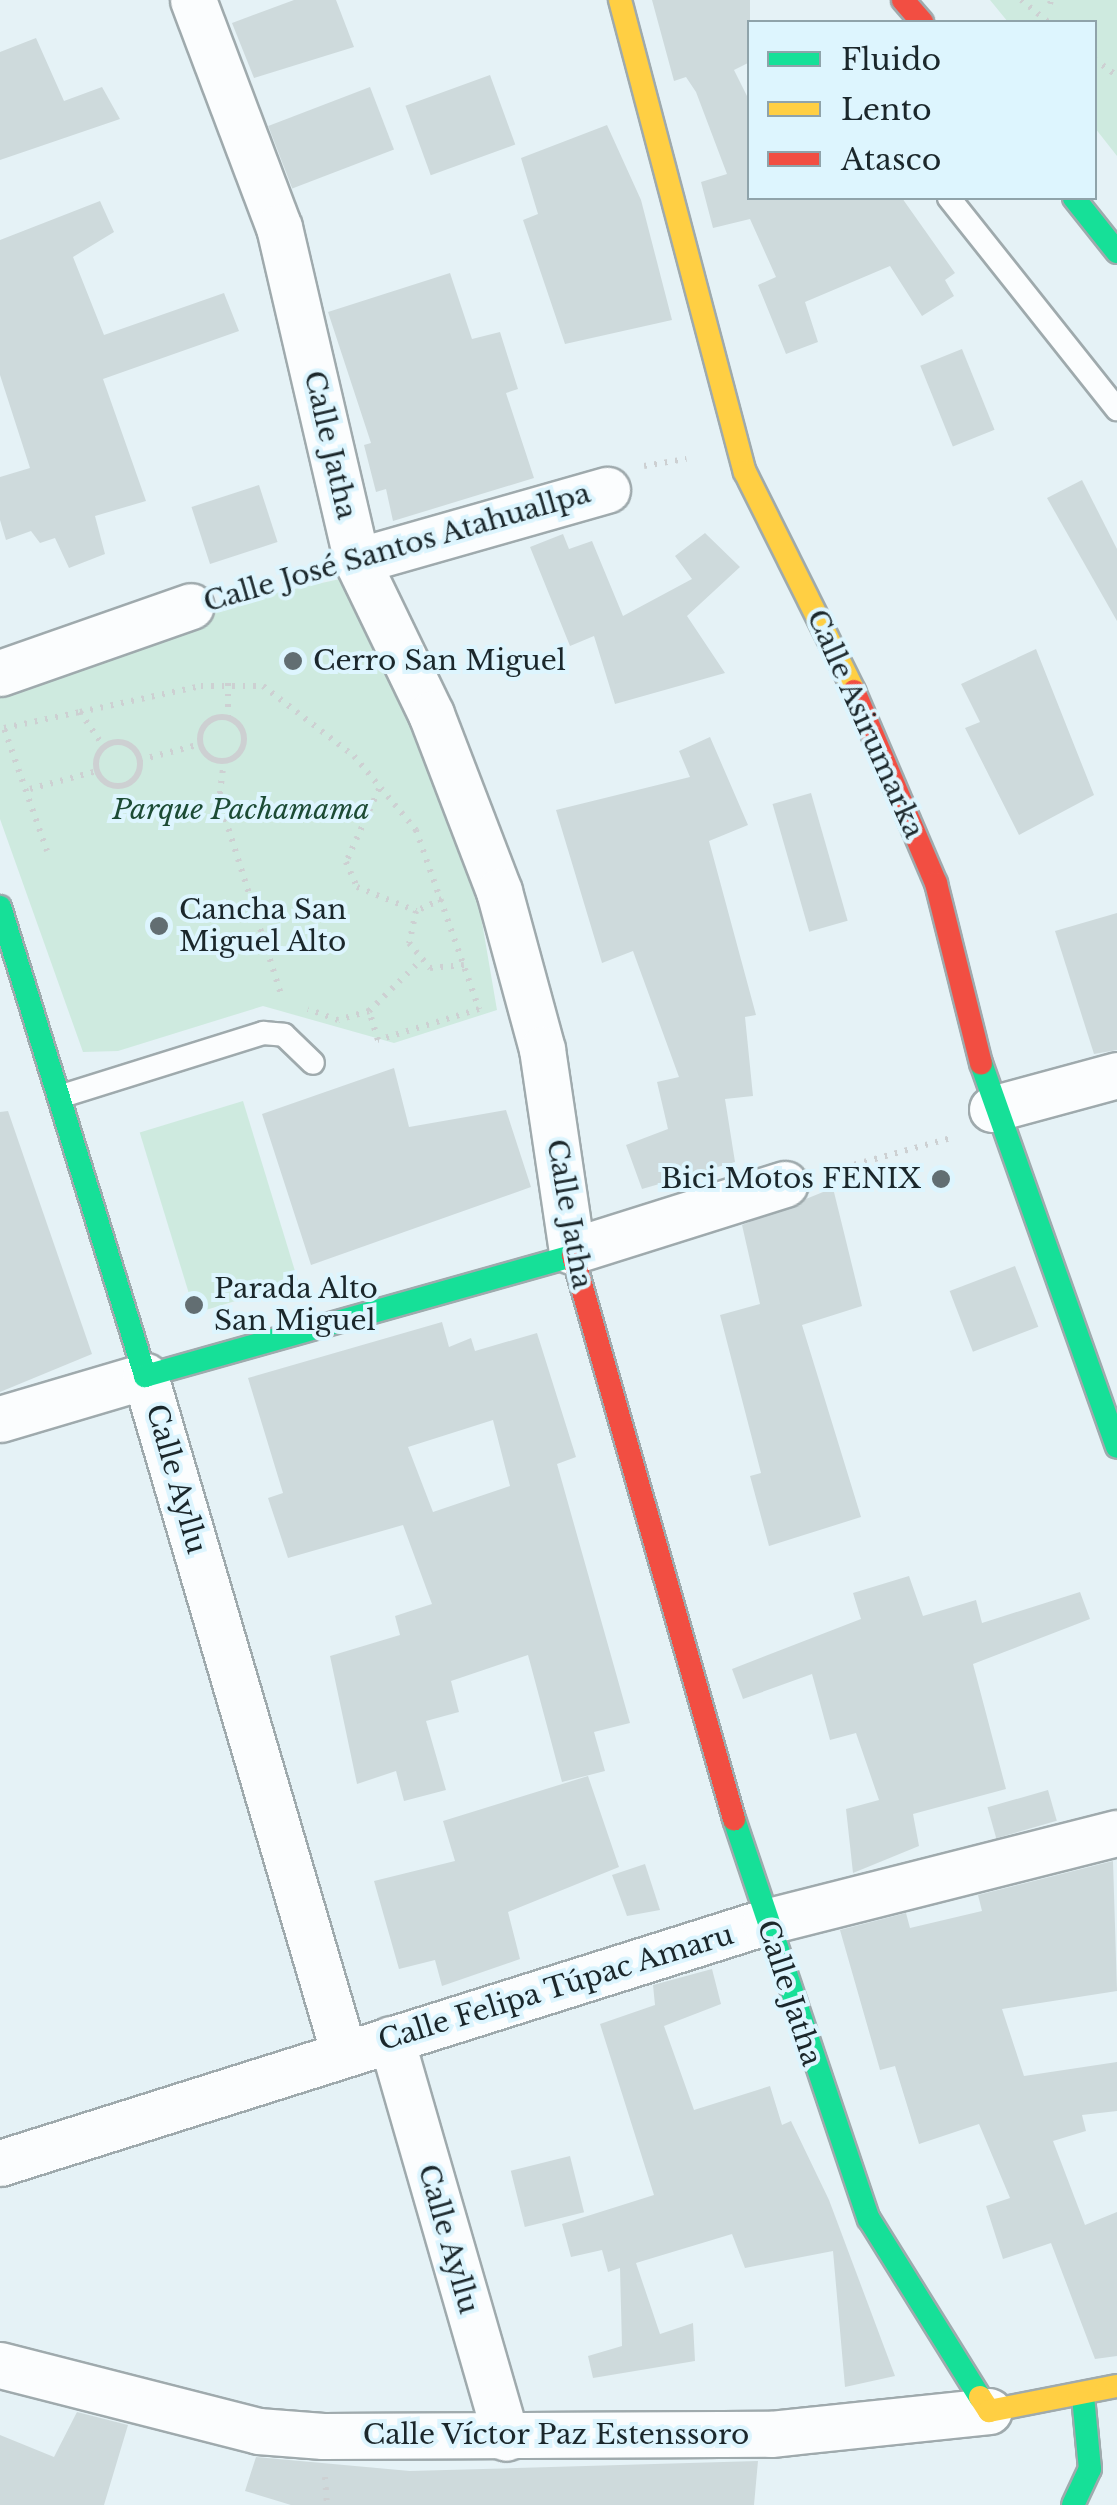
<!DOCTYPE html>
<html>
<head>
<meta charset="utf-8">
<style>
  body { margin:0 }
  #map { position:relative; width:1117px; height:2505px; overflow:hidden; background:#e5f2f6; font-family:"Libre Baskerville",serif }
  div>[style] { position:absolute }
  .green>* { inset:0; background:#ceeadf; transform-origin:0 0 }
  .building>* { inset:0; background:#cedadc; transform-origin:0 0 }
  .path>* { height:6px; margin-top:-3px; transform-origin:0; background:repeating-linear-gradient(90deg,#cdd0d2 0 2.5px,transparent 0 10.5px) }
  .path>.ring { margin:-3px; padding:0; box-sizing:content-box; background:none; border:6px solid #cdd0d2; border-radius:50% }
  .roads { filter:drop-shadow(2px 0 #9faaad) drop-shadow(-2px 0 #9faaad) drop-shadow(0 2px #9faaad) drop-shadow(0 -2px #9faaad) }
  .lane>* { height:22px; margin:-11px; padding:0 11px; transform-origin:11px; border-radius:11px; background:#fbfdfe }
  .street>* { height:45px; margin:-22.5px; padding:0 22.5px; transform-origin:22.5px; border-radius:22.5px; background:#fbfdfe }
  .fast>* { height:22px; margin:-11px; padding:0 11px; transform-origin:11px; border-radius:11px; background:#16e098 }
  .slow>* { height:22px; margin:-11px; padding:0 11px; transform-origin:11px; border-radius:11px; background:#ffcf43 }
  .jam>* { height:22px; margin:-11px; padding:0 11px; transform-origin:11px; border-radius:11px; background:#f24e42 }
  .dots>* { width:28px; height:28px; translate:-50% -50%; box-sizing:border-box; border:5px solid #ddf5fe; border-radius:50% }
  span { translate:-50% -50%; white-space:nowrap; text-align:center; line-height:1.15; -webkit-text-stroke:8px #ddf5fe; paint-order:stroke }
  .street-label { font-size:28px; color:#1b272b }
  .poi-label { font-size:28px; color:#1b272b }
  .left { translate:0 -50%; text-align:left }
  .right { translate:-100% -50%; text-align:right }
  .park-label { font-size:28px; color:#1c4b34; font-style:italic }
  .legend { position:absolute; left:747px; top:20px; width:350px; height:180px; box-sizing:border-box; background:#ddf5fe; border:2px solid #8fa3aa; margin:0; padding:12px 18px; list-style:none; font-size:30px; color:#1b272b }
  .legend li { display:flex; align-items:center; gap:20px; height:50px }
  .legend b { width:50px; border:2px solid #8fa3aa }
</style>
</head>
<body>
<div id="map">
  <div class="green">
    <i style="clip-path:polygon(990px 0,1117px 0,1117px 156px,1095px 128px,1094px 22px,1008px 22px)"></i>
    <i style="clip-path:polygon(340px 579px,424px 736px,477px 893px,497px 1010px,394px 1043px,263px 1006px,118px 1051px,83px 1052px,0 819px,0 683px,262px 596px)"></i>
    <i style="left:243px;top:1101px;width:189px;height:108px;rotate:73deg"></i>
  </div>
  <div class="building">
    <i style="clip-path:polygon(294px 0,336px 0,354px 47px,254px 78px,232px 23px)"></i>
    <i style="clip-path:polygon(652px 0,750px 0,750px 62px,734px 70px,750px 102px,750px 198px,902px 198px,955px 273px,945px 280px,954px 296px,922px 316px,890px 266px,805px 302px,818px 342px,786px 354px,758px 285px,776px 277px,750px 219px,713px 228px,701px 182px,727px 174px,696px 92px,686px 77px,674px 81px)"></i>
    <i style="clip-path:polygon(36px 38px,64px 101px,102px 87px,120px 119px,0 160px,0 52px)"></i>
    <i style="left:490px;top:75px;width:74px;height:90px;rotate:70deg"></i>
    <i style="left:370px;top:87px;width:67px;height:109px;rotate:69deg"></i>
    <i style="clip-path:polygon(607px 125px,641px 200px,672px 320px,565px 344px,523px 220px,538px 214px,521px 158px)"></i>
    <i style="clip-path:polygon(100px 201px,114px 232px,73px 257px,104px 335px,224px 293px,239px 331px,103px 379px,146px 501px,95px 516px,105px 554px,69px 568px,55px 538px,40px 543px,31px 531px,6px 540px,0 520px,0 477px,30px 468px,0 375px,0 240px)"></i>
    <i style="clip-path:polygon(450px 273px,472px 339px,500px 332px,518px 389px,506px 393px,534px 478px,393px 521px,386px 489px,376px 492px,364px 445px,371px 443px,328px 312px)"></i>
    <i style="left:962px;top:349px;width:87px;height:45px;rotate:68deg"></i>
    <i style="clip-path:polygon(1082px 480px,1117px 549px,1117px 621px,1047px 498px)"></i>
    <i style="left:259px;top:485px;width:60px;height:71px;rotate:72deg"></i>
    <i style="clip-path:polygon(705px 533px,740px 567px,687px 616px,725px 673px,615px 704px,594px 636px,570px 646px,530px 547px,563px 534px,569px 549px,592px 541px,623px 616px,692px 579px,675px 556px)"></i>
    <i style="clip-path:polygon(1036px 649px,1094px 795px,1019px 835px,965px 728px,980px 722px,961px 684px)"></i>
    <i style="clip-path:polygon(710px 737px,748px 825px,709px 841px,756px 1015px,745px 1017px,753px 1096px,725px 1099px,735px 1162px,642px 1189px,626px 1145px,668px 1129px,657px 1082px,679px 1077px,633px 951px,602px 963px,556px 810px,690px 777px,679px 751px)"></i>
    <i style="left:811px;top:793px;width:133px;height:40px;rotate:74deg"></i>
    <i style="clip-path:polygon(1117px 913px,1117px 1050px,1094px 1054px,1055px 931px)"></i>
    <i style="clip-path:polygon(394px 1068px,409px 1127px,506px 1110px,531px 1187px,311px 1265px,262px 1114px)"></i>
    <i style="clip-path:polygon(8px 1111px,92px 1354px,0 1392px,0 1112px)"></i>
    <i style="clip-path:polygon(833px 1188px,862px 1306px,802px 1325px,861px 1517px,769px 1546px,750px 1476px,761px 1473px,720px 1315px,760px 1304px,742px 1225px)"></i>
    <i style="left:1015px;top:1266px;width:65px;height:70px;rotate:69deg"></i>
    <i style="clip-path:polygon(evenodd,442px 1322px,449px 1347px,471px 1338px,475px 1351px,537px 1333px,576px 1457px,557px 1464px,630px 1723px,594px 1732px,605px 1771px,562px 1782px,528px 1655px,451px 1681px,459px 1712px,426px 1721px,446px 1790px,404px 1801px,396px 1771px,357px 1784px,330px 1656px,400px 1635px,395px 1616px,432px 1604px,403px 1525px,288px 1558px,268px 1498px,283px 1493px,248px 1378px,442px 1322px,493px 1420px,510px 1486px,433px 1512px,408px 1447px,493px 1420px)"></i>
    <i style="clip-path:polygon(909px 1576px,923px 1616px,976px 1600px,982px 1623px,1080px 1592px,1090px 1619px,973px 1664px,1006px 1789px,913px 1814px,919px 1846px,853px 1873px,846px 1809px,879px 1800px,856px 1733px,830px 1740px,812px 1674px,743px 1699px,732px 1669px,861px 1619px,853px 1593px)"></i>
    <i style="clip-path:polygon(588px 1776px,619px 1867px,508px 1912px,520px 1959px,442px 1986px,435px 1960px,399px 1969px,374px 1881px,455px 1861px,443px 1821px)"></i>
    <i style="left:1048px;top:1790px;width:32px;height:63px;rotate:74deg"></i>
    <i style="clip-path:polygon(1113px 1861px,1117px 1991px,1002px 2009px,1024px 2076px,1117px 2062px,1117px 2111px,1082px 2115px,1086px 2131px,1053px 2141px,1085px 2225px,1117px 2212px,1117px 2356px,1095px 2359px,1051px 2243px,1003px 2259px,986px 2206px,1010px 2198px,979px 2124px,919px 2144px,895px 2066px,880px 2070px,840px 1930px,906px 1913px,910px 1928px,982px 1911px,978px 1895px)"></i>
    <i style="clip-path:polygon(645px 1864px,660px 1910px,627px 1916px,612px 1875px)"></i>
    <i style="clip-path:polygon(712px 1969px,721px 2004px,664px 2026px,694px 2110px,770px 2086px,782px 2125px,791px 2121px,829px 2200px,895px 2376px,845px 2387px,833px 2251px,745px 2268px,732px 2234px,636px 2263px,660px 2334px,693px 2323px,695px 2361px,593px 2378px,588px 2356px,622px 2346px,620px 2268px,608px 2272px,602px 2250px,571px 2257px,562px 2224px,654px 2195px,600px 2024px,655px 2005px,653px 1985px)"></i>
    <i style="left:570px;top:2156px;width:58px;height:61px;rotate:76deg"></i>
    <i style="clip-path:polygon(77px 2412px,128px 2425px,104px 2505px,0 2505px,0 2435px,54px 2457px)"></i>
    <i style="clip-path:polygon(256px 2457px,410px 2471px,758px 2461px,754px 2505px,291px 2505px,245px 2491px)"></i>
  </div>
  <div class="path">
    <i style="left:1021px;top:0;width:35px;rotate:39deg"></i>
    <i style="left:1050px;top:4px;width:4px;rotate:-76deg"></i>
    <i style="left:1094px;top:59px;width:29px;rotate:36deg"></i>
    <i style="left:644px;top:466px;width:43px;rotate:-9.5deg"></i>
    <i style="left:231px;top:595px;width:88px;rotate:-15.1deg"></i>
    <i style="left:80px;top:712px;width:124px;rotate:-12.1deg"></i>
    <i style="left:201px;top:686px;width:62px"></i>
    <i style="left:263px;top:686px;width:115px;rotate:37.6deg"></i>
    <i style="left:354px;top:756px;width:97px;rotate:50deg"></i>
    <i style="left:416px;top:830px;width:190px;rotate:70.6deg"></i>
    <i style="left:479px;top:1009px;width:106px;rotate:162.9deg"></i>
    <i style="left:378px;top:1040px;width:30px;rotate:-107deg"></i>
    <i style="left:369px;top:1011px;width:32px;rotate:164deg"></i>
    <i style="left:338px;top:1020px;width:32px;rotate:-160deg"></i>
    <i style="left:228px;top:717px;width:35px;rotate:-90deg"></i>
    <i class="ring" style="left:200px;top:717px;width:38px;height:38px"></i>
    <i class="ring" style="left:96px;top:742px;width:38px;height:38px"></i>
    <i style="left:140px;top:760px;width:63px;rotate:-14.7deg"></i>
    <i style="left:224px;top:760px;width:39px;rotate:97deg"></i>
    <i style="left:219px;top:799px;width:209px;rotate:72.4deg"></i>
    <i style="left:30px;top:789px;width:69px;rotate:-15deg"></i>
    <i style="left:379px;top:789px;width:80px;rotate:114.3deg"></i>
    <i style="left:346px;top:862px;width:27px;rotate:66deg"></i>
    <i style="left:357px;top:887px;width:64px;rotate:22.1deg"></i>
    <i style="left:47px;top:851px;width:130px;rotate:-109.3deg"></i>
    <i style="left:4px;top:728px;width:78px;rotate:-11.9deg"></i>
    <i style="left:80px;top:712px;width:42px;rotate:55.6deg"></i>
    <i style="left:442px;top:899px;width:29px;rotate:155deg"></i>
    <i style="left:416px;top:911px;width:33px;rotate:102deg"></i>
    <i style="left:409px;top:943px;width:33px;rotate:50deg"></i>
    <i style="left:430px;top:968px;width:34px;rotate:-5deg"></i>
    <i style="left:369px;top:1011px;width:70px;rotate:-44.4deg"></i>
    <i style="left:824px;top:1173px;width:132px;rotate:-15.4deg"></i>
    <i style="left:325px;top:2477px;width:28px;rotate:86deg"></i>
  </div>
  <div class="roads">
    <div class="lane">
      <i style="left:949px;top:198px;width:270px;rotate:51.5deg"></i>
      <i style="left:62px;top:1096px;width:211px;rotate:-17.4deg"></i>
      <i style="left:263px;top:1033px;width:21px;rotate:5deg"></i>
      <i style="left:284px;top:1035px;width:40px;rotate:44deg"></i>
    </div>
    <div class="street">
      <i style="left:193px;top:0;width:243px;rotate:69.3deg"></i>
      <i style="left:279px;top:227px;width:343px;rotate:76.9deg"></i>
      <i style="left:357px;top:561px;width:170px;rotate:64.2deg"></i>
      <i style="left:431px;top:714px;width:190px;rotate:69deg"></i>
      <i style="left:499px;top:891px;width:164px;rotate:74.8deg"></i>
      <i style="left:542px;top:1049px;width:204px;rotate:81.6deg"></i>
      <i style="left:572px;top:1251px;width:223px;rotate:-17.5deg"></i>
      <i style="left:357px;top:561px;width:260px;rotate:-15.9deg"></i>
      <i style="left:0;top:673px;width:202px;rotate:-19.3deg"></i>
      <i style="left:992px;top:1109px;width:130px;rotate:-15.2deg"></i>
      <i style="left:0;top:1419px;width:151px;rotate:-16.5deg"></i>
      <i style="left:145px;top:1376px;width:707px;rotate:73.64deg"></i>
      <i style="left:391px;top:2039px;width:415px;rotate:73.9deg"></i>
      <i style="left:0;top:2163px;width:802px;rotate:-17.49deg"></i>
      <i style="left:765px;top:1922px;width:363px;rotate:-14.2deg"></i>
      <i style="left:0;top:2365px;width:266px;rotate:14.3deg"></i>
      <i style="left:258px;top:2431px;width:65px;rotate:4.4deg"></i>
      <i style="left:323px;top:2436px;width:448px;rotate:-0.3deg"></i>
      <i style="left:771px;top:2434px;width:219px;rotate:-6deg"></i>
    </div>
    <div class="fast">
      <i style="left:1074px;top:198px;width:69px;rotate:51.5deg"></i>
      <i style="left:0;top:907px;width:491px;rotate:72.8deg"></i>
      <i style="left:145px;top:1376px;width:445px;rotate:-15.7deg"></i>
      <i style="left:981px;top:1063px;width:407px;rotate:70.5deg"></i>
      <i style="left:734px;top:1819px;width:422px;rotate:71.4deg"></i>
      <i style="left:869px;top:2219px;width:210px;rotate:58.1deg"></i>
      <i style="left:1073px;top:2505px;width:40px;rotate:-65deg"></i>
      <i style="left:1090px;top:2469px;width:73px;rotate:-95.5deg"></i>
    </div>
    <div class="slow">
      <i style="left:620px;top:0;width:488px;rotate:75.2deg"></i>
      <i style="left:745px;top:472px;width:245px;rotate:63.5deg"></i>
      <i style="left:980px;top:2397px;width:17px;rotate:57deg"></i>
      <i style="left:989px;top:2411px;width:130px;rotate:-11.1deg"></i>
    </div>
    <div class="jam">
      <i style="left:903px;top:0;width:29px;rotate:49deg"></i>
      <i style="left:854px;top:691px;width:209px;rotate:66.9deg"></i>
      <i style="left:936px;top:883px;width:186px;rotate:76deg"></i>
      <i style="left:573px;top:1256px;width:586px;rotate:74.04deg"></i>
    </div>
  </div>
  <div class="dots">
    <i style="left:293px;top:661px;background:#626e72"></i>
    <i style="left:159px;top:926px;background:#626e72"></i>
    <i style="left:941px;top:1179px;background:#626e72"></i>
    <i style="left:194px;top:1305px;background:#626e72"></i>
  </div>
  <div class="street-label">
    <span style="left:330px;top:445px;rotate:77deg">Calle Jatha</span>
    <span style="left:397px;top:548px;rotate:-16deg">Calle José Santos Atahuallpa</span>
    <span style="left:865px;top:724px;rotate:66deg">Calle Asirumarka</span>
    <span style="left:569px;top:1214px;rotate:80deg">Calle Jatha</span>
    <span style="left:176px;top:1479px;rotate:74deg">Calle Ayllu</span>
    <span style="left:556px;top:1988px;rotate:-17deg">Calle Felipa Túpac Amaru</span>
    <span style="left:789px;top:1993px;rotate:72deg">Calle Jatha</span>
    <span style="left:448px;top:2239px;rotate:74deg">Calle Ayllu</span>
    <span style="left:556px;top:2435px">Calle Víctor Paz Estenssoro</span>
  </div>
  <div class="poi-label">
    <span class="left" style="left:313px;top:661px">Cerro San Miguel</span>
    <span class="left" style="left:179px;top:926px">Cancha San<br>Miguel Alto</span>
    <span class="right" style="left:921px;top:1179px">Bici Motos FENIX</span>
    <span class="left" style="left:214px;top:1305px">Parada Alto<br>San Miguel</span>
  </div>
  <div class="park-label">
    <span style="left:241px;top:810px">Parque Pachamama</span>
  </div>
  <ul class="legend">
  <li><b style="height:12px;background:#16e098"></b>Fluido</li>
  <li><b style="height:12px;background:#ffcf43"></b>Lento</li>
  <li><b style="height:12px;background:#f24e42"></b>Atasco</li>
  </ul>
</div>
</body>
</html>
